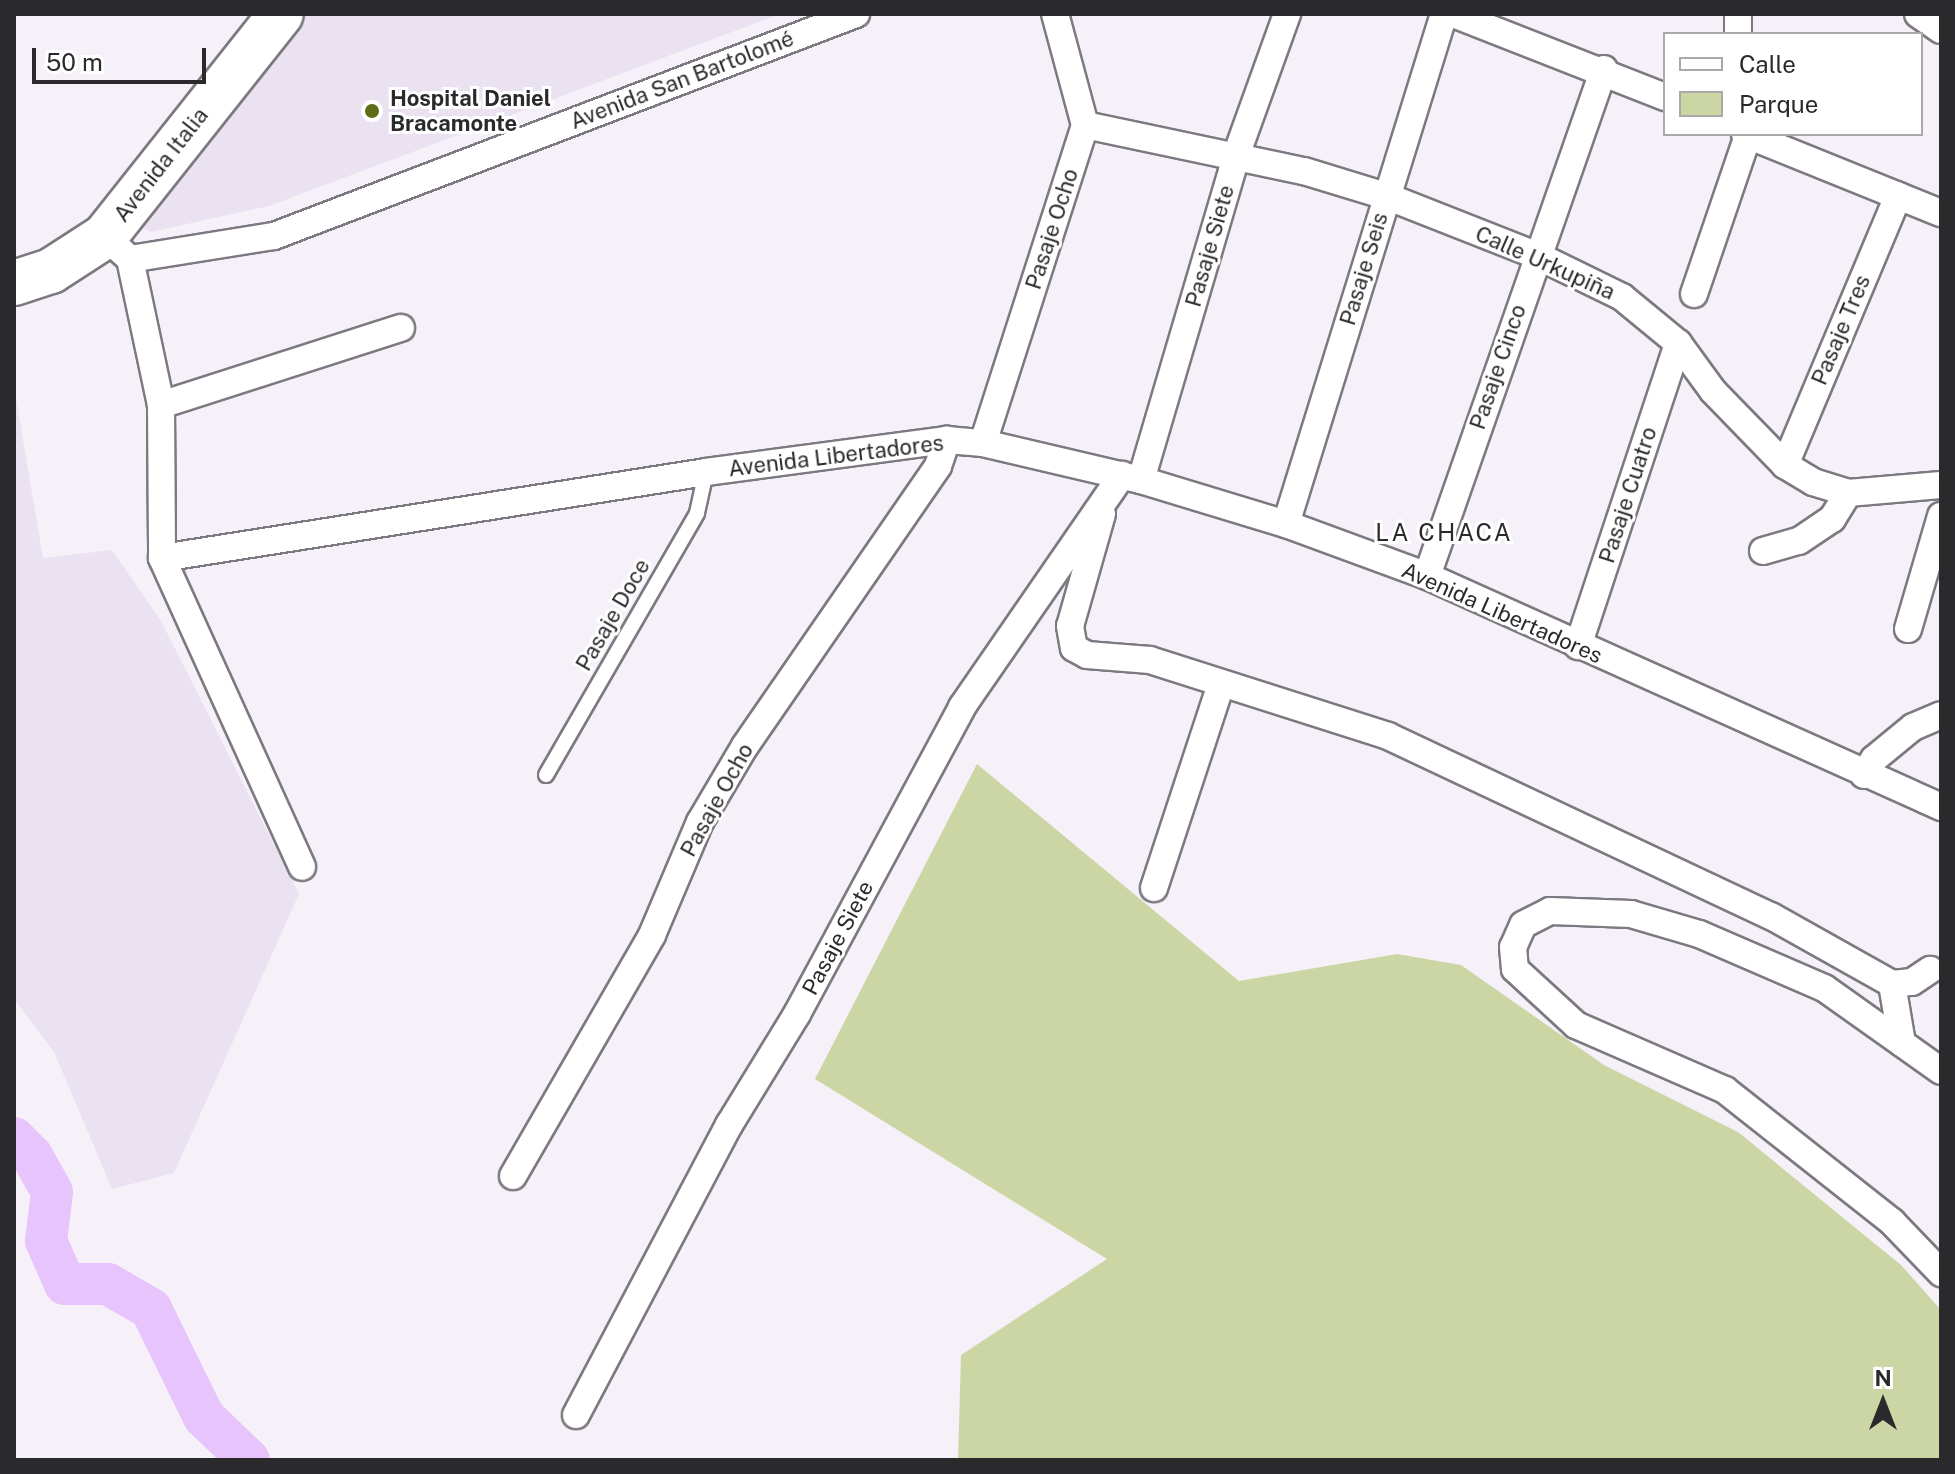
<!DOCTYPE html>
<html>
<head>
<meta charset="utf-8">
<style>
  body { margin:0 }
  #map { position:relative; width:1955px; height:1474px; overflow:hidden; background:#f6f1f9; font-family:"Public Sans",sans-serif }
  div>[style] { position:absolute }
  .built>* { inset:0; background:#ebe2f1 }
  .green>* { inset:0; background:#cbd6a4 }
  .river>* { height:42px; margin:-21px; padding:0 21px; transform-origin:21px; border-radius:21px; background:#e8c4fc }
  .roads { filter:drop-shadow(2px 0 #7d7980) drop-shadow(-2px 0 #7d7980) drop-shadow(0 2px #7d7980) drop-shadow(0 -2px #7d7980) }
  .service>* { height:14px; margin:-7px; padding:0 7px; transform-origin:7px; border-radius:7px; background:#fff }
  .minor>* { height:26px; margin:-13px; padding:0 13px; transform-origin:13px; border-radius:13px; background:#fff }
  .trunk>* { height:44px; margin:-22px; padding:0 22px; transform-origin:22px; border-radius:22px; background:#fff }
  .dots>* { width:22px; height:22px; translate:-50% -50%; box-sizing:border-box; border:4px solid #fff; border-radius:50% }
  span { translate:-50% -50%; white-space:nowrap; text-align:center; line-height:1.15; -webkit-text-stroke:6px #fff; paint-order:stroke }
  .street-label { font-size:22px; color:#2a292b }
  .poi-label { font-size:22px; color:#2a292b; font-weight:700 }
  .left { translate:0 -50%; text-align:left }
  .neighbourhood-label { font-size:24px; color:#2a292b; letter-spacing:2px }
  .frame { position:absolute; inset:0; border:16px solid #2a292b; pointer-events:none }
  .legend { position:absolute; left:1663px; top:32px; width:260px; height:104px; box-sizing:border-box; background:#fff; border:2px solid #aaa9aa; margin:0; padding:10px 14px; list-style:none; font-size:24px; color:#2a292b }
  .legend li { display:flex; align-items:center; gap:16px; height:40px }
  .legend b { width:40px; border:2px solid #aaa9aa }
  .north { position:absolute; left:1843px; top:1362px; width:80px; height:80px; -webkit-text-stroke:6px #fff; paint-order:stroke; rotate:0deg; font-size:22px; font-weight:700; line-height:32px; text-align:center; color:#2a292b }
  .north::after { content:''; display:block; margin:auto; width:28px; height:36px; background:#2a292b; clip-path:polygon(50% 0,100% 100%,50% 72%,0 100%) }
  .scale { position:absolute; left:32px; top:48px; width:174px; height:36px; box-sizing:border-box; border:4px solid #2a292b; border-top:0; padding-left:10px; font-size:24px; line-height:28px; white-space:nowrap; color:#2a292b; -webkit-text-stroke:6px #fff; paint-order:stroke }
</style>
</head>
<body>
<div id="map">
  <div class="built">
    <i style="clip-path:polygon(298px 14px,780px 14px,269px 206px,151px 232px,142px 228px,140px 218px)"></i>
    <i style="clip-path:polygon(14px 387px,43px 558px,112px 550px,161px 621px,299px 894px,174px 1173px,112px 1189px,54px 1052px,14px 999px)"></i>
  </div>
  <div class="green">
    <i style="clip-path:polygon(977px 764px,1239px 981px,1397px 954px,1461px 965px,1604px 1065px,1738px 1132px,1901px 1265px,1941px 1310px,1941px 1460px,958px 1460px,961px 1355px,1107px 1259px,815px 1079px)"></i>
  </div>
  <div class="river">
    <i style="left:14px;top:1138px;width:25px;rotate:45deg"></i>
    <i style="left:32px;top:1156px;width:41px;rotate:60.9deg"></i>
    <i style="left:52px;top:1192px;width:49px;rotate:97deg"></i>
    <i style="left:46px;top:1241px;width:47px;rotate:66.2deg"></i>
    <i style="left:65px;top:1284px;width:43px"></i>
    <i style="left:108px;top:1284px;width:50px;rotate:30.2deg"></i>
    <i style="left:151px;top:1309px;width:120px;rotate:63.9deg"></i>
    <i style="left:204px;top:1417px;width:62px;rotate:43.7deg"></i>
  </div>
  <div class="roads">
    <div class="service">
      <i style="left:546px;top:775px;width:302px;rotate:-60deg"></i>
      <i style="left:697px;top:513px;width:42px;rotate:-77.6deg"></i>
    </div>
    <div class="minor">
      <i style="left:1453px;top:14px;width:228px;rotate:21.4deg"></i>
      <i style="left:1918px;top:14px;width:28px;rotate:35deg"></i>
      <i style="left:1738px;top:34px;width:20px;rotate:-90deg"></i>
      <i style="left:1085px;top:125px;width:224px;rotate:11.9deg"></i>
      <i style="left:1304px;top:171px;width:86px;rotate:17deg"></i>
      <i style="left:1386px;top:196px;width:161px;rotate:21.5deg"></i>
      <i style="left:1536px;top:255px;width:96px;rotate:26deg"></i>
      <i style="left:1622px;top:297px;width:72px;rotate:39.4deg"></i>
      <i style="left:1678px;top:343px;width:59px;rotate:53.9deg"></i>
      <i style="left:1713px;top:391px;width:103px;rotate:45.8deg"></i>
      <i style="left:1785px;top:465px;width:33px;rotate:31deg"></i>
      <i style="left:1813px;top:482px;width:37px;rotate:17deg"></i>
      <i style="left:1848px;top:493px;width:93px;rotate:-4.9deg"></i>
      <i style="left:1745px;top:134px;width:211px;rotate:22deg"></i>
      <i style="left:119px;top:249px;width:15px;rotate:42deg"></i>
      <i style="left:130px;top:259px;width:146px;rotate:-9.1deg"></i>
      <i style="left:274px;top:236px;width:623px;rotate:-20.88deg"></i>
      <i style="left:130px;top:259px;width:149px;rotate:78deg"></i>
      <i style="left:161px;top:405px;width:153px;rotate:89.6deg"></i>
      <i style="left:162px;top:558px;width:551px;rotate:-8.98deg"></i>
      <i style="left:706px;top:472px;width:243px;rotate:-7.6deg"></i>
      <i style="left:947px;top:440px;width:36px;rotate:5deg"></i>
      <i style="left:983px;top:443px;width:162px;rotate:13.2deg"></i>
      <i style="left:1141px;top:480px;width:152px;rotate:16.9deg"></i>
      <i style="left:1286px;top:524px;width:150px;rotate:20.2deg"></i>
      <i style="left:1427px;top:576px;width:564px;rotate:24.2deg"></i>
      <i style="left:1694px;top:294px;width:168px;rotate:-71.2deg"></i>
      <i style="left:161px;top:405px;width:252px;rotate:-17.8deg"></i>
      <i style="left:983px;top:443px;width:334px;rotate:-72.2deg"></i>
      <i style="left:1085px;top:125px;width:115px;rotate:-105.1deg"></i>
      <i style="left:1785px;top:465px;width:292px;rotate:-67.2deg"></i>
      <i style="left:1141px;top:480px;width:341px;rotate:-73.6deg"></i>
      <i style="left:1237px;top:153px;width:148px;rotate:-70.2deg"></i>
      <i style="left:1102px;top:514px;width:116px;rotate:105.9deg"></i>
      <i style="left:1070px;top:626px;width:22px;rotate:80deg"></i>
      <i style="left:1074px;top:648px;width:15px;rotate:28deg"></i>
      <i style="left:1087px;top:655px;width:63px;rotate:4.5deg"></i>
      <i style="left:1150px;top:660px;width:250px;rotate:17.7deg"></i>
      <i style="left:1388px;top:736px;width:423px;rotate:25.2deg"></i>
      <i style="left:1771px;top:916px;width:139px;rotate:29.3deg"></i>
      <i style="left:1892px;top:984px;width:20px;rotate:-6deg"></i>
      <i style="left:1912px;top:982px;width:22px;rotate:-34deg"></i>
      <i style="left:1286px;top:524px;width:534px;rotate:-72.79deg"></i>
      <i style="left:1763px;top:551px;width:37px;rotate:-16deg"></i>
      <i style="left:1799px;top:541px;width:40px;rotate:-34deg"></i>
      <i style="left:1832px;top:519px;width:31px;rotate:-58deg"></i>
      <i style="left:162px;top:558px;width:339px;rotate:65.6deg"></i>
      <i style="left:1427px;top:576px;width:537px;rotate:-70.76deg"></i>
      <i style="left:1908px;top:629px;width:118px;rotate:-73.7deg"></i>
      <i style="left:1578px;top:646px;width:319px;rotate:-71.7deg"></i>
      <i style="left:1864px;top:775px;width:19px;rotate:-58deg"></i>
      <i style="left:1874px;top:759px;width:50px;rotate:-39.4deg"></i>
      <i style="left:1913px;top:727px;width:30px;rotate:-23deg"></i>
      <i style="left:1154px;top:888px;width:215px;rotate:-71.8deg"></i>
      <i style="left:1892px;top:984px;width:60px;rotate:80.4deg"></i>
      <i style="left:1941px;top:1071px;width:143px;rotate:-144.6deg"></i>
      <i style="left:1824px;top:988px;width:136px;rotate:-156.6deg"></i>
      <i style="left:1699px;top:934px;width:71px;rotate:-163.6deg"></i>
      <i style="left:1631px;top:914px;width:81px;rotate:-177.9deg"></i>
      <i style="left:1550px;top:911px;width:30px;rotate:153deg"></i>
      <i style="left:1523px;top:925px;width:24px;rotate:114deg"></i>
      <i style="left:1513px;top:947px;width:22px;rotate:85deg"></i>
      <i style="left:1515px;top:969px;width:83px;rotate:42.6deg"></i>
      <i style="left:1576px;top:1025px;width:163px;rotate:23.6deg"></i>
      <i style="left:1725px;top:1090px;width:213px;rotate:38.3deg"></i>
      <i style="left:1892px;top:1222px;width:71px;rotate:46.1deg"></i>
      <i style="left:513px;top:1176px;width:278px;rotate:-60deg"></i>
      <i style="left:652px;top:935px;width:123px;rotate:-67deg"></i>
      <i style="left:700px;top:822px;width:88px;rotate:-59.4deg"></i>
      <i style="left:745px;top:746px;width:340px;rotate:-55.4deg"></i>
      <i style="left:938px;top:466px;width:28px;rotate:-71deg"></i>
      <i style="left:576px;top:1415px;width:328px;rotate:-62.2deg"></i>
      <i style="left:729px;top:1125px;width:130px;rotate:-58.5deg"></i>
      <i style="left:797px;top:1014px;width:349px;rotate:-61.7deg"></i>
      <i style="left:962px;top:707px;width:282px;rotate:-55.4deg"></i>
    </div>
    <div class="trunk">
      <i style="left:14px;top:283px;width:39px;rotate:-18deg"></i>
      <i style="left:51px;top:271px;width:64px;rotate:-32.9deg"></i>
      <i style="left:105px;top:236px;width:283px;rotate:-51.6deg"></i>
    </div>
  </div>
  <div class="dots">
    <i style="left:372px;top:111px;background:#606d16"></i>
  </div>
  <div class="street-label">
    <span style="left:682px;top:80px;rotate:-21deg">Avenida San Bartolomé</span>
    <span style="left:161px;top:165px;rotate:-52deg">Avenida Italia</span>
    <span style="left:1052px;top:229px;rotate:-72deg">Pasaje Ocho</span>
    <span style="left:1210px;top:246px;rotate:-74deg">Pasaje Siete</span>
    <span style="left:1545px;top:263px;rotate:24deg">Calle Urkupiña</span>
    <span style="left:1364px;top:269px;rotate:-73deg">Pasaje Seis</span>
    <span style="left:1841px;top:330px;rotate:-67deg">Pasaje Tres</span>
    <span style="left:1498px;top:367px;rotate:-71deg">Pasaje Cinco</span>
    <span style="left:836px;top:456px;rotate:-7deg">Avenida Libertadores</span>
    <span style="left:1628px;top:495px;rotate:-72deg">Pasaje Cuatro</span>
    <span style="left:1502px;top:613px;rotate:24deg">Avenida Libertadores</span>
    <span style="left:613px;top:615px;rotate:-60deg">Pasaje Doce</span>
    <span style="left:717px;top:800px;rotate:-61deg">Pasaje Ocho</span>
    <span style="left:838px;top:938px;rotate:-62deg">Pasaje Siete</span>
  </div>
  <div class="poi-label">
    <span class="left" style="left:390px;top:111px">Hospital Daniel<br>Bracamonte</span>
  </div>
  <div class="neighbourhood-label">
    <span style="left:1444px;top:533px">LA CHACA</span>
  </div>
  <div class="frame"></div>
  <ul class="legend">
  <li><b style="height:10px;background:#fff"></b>Calle</li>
  <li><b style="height:22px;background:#cbd6a4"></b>Parque</li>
  </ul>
  <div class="north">N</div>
  <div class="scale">50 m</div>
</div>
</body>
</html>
